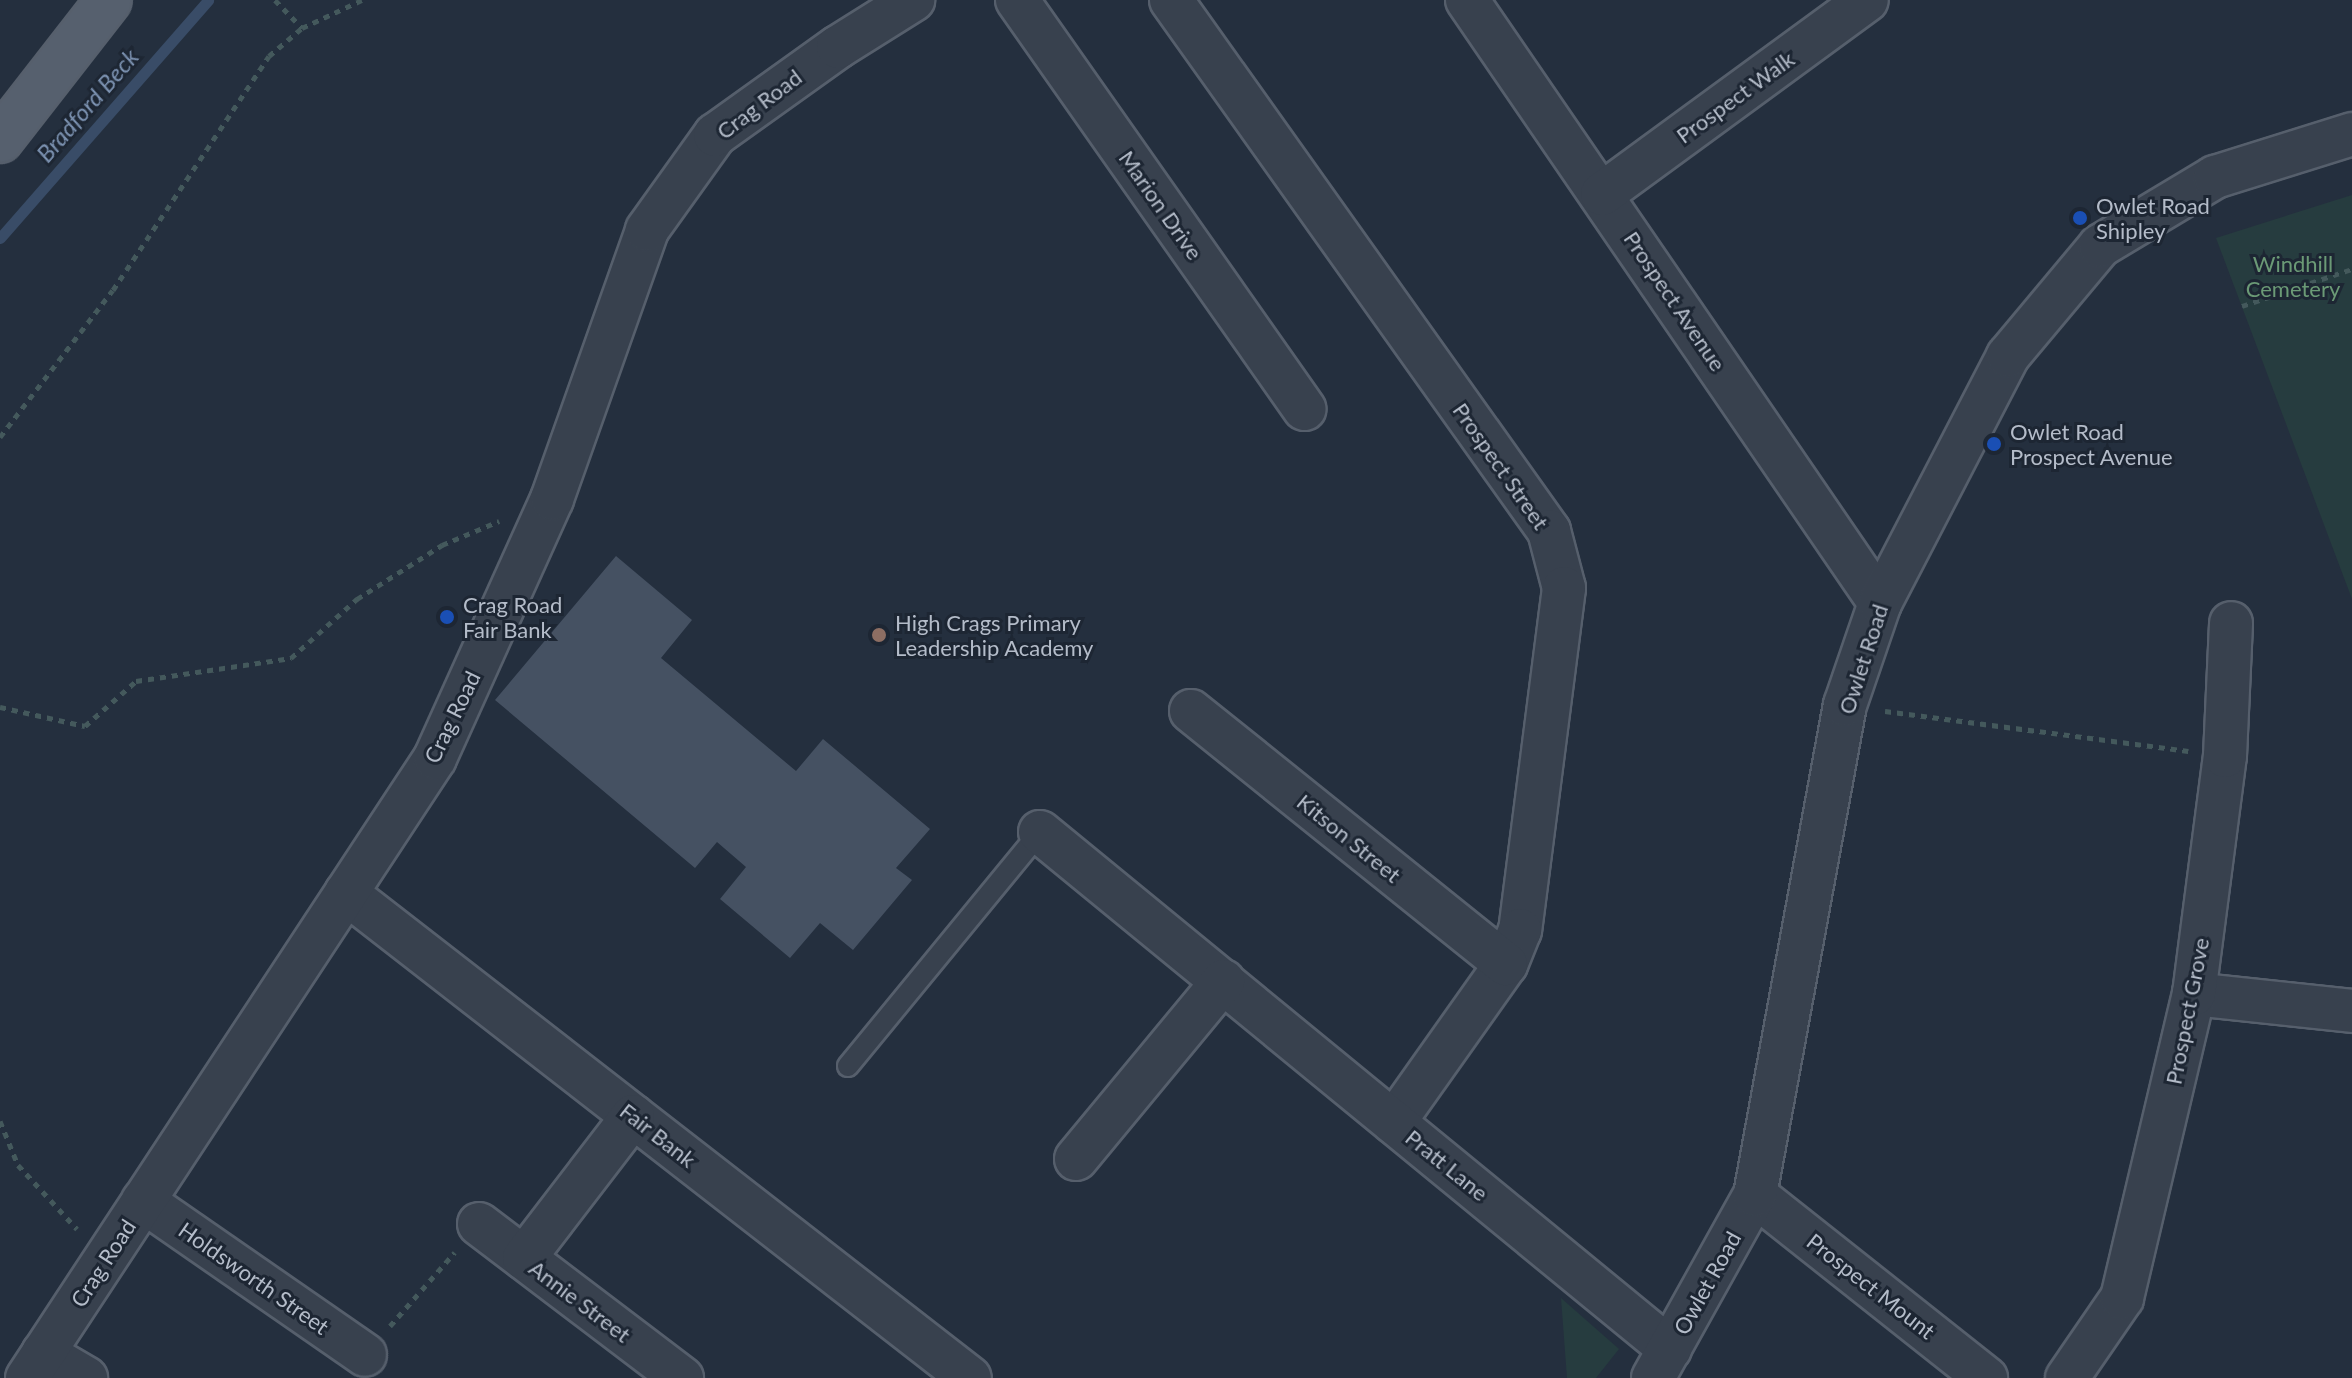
<!DOCTYPE html>
<html>
<head>
<meta charset="utf-8">
<style>
  body { margin:0 }
  #map { position:relative; width:2352px; height:1378px; overflow:hidden; background:#242f3e; font-family:Lato,sans-serif }
  div>[style] { position:absolute }
  .green>* { inset:0; background:#263c3f }
  .stream>* { height:11px; margin:-5.5px; padding:0 5.5px; transform-origin:5.5px; border-radius:5.5px; background:#394c67 }
  .building>* { inset:0; background:#455162 }
  .path>* { height:5px; margin-top:-2.5px; transform-origin:0; background:repeating-linear-gradient(90deg,#44595c 0 6px,transparent 0 12px) }
  .roads { filter:drop-shadow(2px 0 #565f6c) drop-shadow(-2px 0 #565f6c) drop-shadow(0 2px #565f6c) drop-shadow(0 -2px #565f6c) }
  .lane>* { height:20px; margin:-10px; padding:0 10px; transform-origin:10px; border-radius:10px; background:#38414e }
  .street>* { height:42px; margin:-21px; padding:0 21px; transform-origin:21px; border-radius:21px; background:#38414e }
  .primary>* { height:44px; margin:-22px; padding:0 22px; transform-origin:22px; border-radius:22px; background:#56606e }
  .dots>* { width:22px; height:22px; translate:-50% -50%; box-sizing:border-box; border:4px solid #1d2633; border-radius:50% }
  span { translate:-50% -50%; white-space:nowrap; text-align:center; line-height:1.15; -webkit-text-stroke:6px #1d2633; paint-order:stroke }
  .street-label { font-size:22px; color:#b4bcc9 }
  .poi-label { font-size:22px; color:#b4bcc9 }
  .left { translate:0 -50%; text-align:left }
  .park-label { font-size:22px; color:#6b9a76 }
  .water-label { font-size:24px; color:#7c92b1; font-style:italic }
</style>
</head>
<body>
<div id="map">
  <div class="green">
    <i style="clip-path:polygon(2352px 195px,2352px 599px,2216px 238px)"></i>
    <i style="clip-path:polygon(1561px 1298px,1619px 1349px,1596px 1378px,1567px 1378px)"></i>
  </div>
  <div class="stream">
    <i style="left:0;top:238px;width:316px;rotate:-48.8deg"></i>
  </div>
  <div class="building">
    <i style="clip-path:polygon(616px 556px,692px 620px,661px 658px,796px 771px,823px 739px,930px 829px,896px 868px,912px 880px,853px 950px,820px 923px,790px 958px,720px 899px,746px 867px,717px 842px,695px 868px,495px 700px)"></i>
  </div>
  <div class="path">
    <i style="left:275px;top:0;width:39px;rotate:46deg"></i>
    <i style="left:2242px;top:306px;width:116px;rotate:-18.6deg"></i>
    <i style="left:0;top:437px;width:185px;rotate:-52.5deg"></i>
    <i style="left:113px;top:290px;width:281px;rotate:-56.3deg"></i>
    <i style="left:269px;top:56px;width:43px;rotate:-40.3deg"></i>
    <i style="left:302px;top:28px;width:66px;rotate:-25deg"></i>
    <i style="left:0;top:707px;width:87px;rotate:12.6deg"></i>
    <i style="left:85px;top:726px;width:68px;rotate:-41.4deg"></i>
    <i style="left:136px;top:681px;width:157px;rotate:-8.4deg"></i>
    <i style="left:291px;top:658px;width:89px;rotate:-41.8deg"></i>
    <i style="left:357px;top:599px;width:101px;rotate:-32.4deg"></i>
    <i style="left:442px;top:545px;width:62px;rotate:-22.8deg"></i>
    <i style="left:1885px;top:711px;width:306px;rotate:7.5deg"></i>
    <i style="left:0;top:1121px;width:48px;rotate:67.8deg"></i>
    <i style="left:18px;top:1165px;width:87px;rotate:47.3deg"></i>
    <i style="left:390px;top:1326px;width:98px;rotate:-48.7deg"></i>
  </div>
  <div class="roads">
    <div class="lane">
      <i style="left:848px;top:1066px;width:303px;rotate:-50.6deg"></i>
    </div>
    <div class="street">
      <i style="left:1017px;top:0;width:500px;rotate:54.9deg"></i>
      <i style="left:1171px;top:0;width:652px;rotate:54.55deg"></i>
      <i style="left:1549px;top:531px;width:59px;rotate:75.3deg"></i>
      <i style="left:1564px;top:588px;width:345px;rotate:97.3deg"></i>
      <i style="left:1520px;top:930px;width:37px;rotate:112deg"></i>
      <i style="left:1506px;top:964px;width:194px;rotate:125.3deg"></i>
      <i style="left:1467px;top:0;width:731px;rotate:55.59deg"></i>
      <i style="left:1602px;top:194px;width:328px;rotate:-36.2deg"></i>
      <i style="left:1191px;top:711px;width:404px;rotate:38.8deg"></i>
      <i style="left:1040px;top:832px;width:815px;rotate:39.37deg"></i>
      <i style="left:346px;top:893px;width:790px;rotate:37.86deg"></i>
      <i style="left:2194px;top:994px;width:159px;rotate:6.1deg"></i>
      <i style="left:1076px;top:1159px;width:231px;rotate:-50.4deg"></i>
      <i style="left:1755px;top:1195px;width:295px;rotate:38.4deg"></i>
      <i style="left:143px;top:1201px;width:270px;rotate:34.7deg"></i>
      <i style="left:479px;top:1224px;width:255px;rotate:37.2deg"></i>
      <i style="left:524px;top:1258px;width:179px;rotate:-52.5deg"></i>
      <i style="left:43px;top:1353px;width:50px;rotate:30.2deg"></i>
      <i style="left:27px;top:1378px;width:742px;rotate:-56.65deg"></i>
      <i style="left:435px;top:758px;width:284px;rotate:-65.7deg"></i>
      <i style="left:552px;top:499px;width:285px;rotate:-70.5deg"></i>
      <i style="left:647px;top:230px;width:117px;rotate:-54.4deg"></i>
      <i style="left:715px;top:135px;width:151px;rotate:-35.6deg"></i>
      <i style="left:838px;top:47px;width:89px;rotate:-32.1deg"></i>
      <i style="left:1653px;top:1378px;width:210px;rotate:-60.9deg"></i>
      <i style="left:1755px;top:1195px;width:498px;rotate:-79.6deg"></i>
      <i style="left:1845px;top:705px;width:108px;rotate:-71.1deg"></i>
      <i style="left:1880px;top:603px;width:278px;rotate:-62.6deg"></i>
      <i style="left:2008px;top:356px;width:143px;rotate:-50.1deg"></i>
      <i style="left:2100px;top:246px;width:134px;rotate:-31deg"></i>
      <i style="left:2215px;top:177px;width:144px;rotate:-17.4deg"></i>
      <i style="left:2067px;top:1378px;width:97px;rotate:-55.5deg"></i>
      <i style="left:2122px;top:1298px;width:312px;rotate:-76.7deg"></i>
      <i style="left:2194px;top:994px;width:240px;rotate:-82.6deg"></i>
      <i style="left:2225px;top:756px;width:133px;rotate:-87.4deg"></i>
    </div>
    <div class="primary">
      <i style="left:0;top:140px;width:177px;rotate:-52.1deg"></i>
    </div>
  </div>
  <div class="dots">
    <i style="left:2080px;top:218px;background:#1a4fb4"></i>
    <i style="left:1994px;top:444px;background:#1a4fb4"></i>
    <i style="left:447px;top:617px;background:#1a4fb4"></i>
    <i style="left:879px;top:635px;background:#8d6e63"></i>
  </div>
  <div class="street-label">
    <span style="left:1735px;top:97px;rotate:-36deg">Prospect Walk</span>
    <span style="left:759px;top:104px;rotate:-37deg">Crag Road</span>
    <span style="left:1161px;top:205px;rotate:55deg">Marion Drive</span>
    <span style="left:1675px;top:301px;rotate:56deg">Prospect Avenue</span>
    <span style="left:1501px;top:466px;rotate:55deg">Prospect Street</span>
    <span style="left:1863px;top:659px;rotate:-72deg">Owlet Road</span>
    <span style="left:452px;top:717px;rotate:-64deg">Crag Road</span>
    <span style="left:1349px;top:838px;rotate:39deg">Kitson Street</span>
    <span style="left:2187px;top:1011px;rotate:-79deg">Prospect Grove</span>
    <span style="left:658px;top:1135px;rotate:38deg">Fair Bank</span>
    <span style="left:1447px;top:1165px;rotate:39deg">Pratt Lane</span>
    <span style="left:103px;top:1263px;rotate:-57deg">Crag Road</span>
    <span style="left:254px;top:1278px;rotate:35deg">Holdsworth Street</span>
    <span style="left:1707px;top:1283px;rotate:-61deg">Owlet Road</span>
    <span style="left:1871px;top:1286px;rotate:38deg">Prospect Mount</span>
    <span style="left:580px;top:1301px;rotate:37deg">Annie Street</span>
  </div>
  <div class="poi-label">
    <span class="left" style="left:2096px;top:218px">Owlet Road<br>Shipley</span>
    <span class="left" style="left:2010px;top:444px">Owlet Road<br>Prospect Avenue</span>
    <span class="left" style="left:463px;top:617px">Crag Road<br>Fair Bank</span>
    <span class="left" style="left:895px;top:635px">High Crags Primary<br>Leadership Academy</span>
  </div>
  <div class="park-label">
    <span style="left:2293px;top:276px">Windhill<br>Cemetery</span>
  </div>
  <div class="water-label">
    <span style="left:87px;top:105px;rotate:-49deg">Bradford Beck</span>
  </div>
</div>
</body>
</html>
